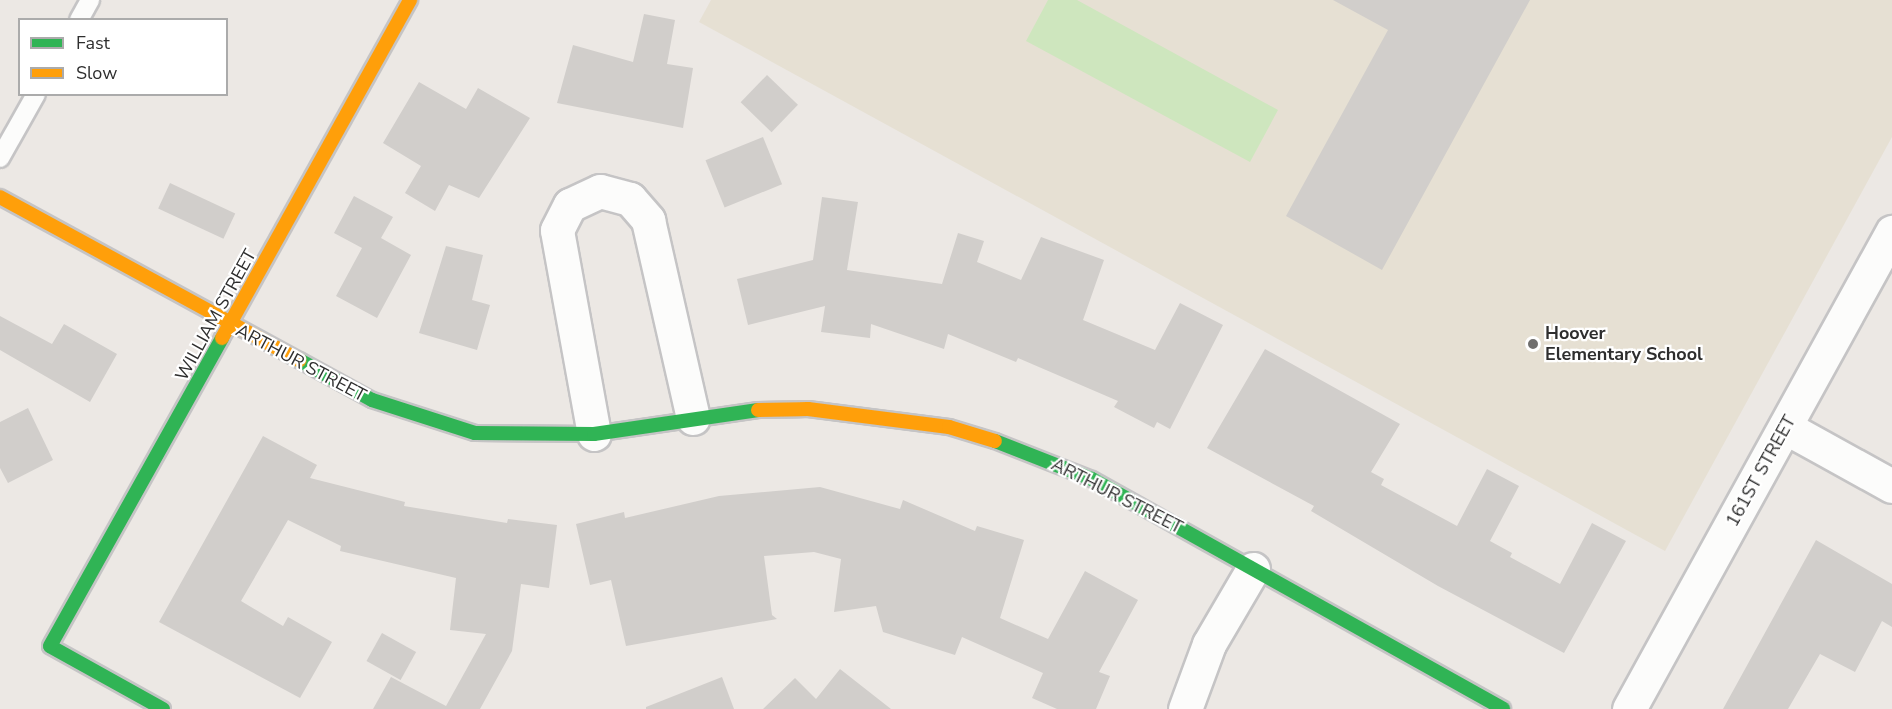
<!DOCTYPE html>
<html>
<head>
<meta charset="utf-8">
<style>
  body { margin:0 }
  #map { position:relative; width:1892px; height:709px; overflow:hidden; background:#ece8e4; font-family:"Nunito Sans",sans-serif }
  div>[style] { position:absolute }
  .education>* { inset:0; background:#e6e0d3 }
  .green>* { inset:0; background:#cee6be }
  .building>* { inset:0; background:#d1cecb; transform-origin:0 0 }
  .roads { filter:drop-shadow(2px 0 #c5c4c5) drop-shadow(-2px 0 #c5c4c5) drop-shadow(0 2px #c5c4c5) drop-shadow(0 -2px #c5c4c5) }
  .lane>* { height:18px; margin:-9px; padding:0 9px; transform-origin:9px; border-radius:9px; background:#fcfcfb }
  .street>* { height:33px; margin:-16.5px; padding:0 16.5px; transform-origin:16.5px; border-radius:16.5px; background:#fcfcfb }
  .fast>* { height:14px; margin:-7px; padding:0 7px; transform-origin:7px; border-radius:7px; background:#30b455 }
  .slow>* { height:14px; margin:-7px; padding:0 7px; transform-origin:7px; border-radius:7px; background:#ff9f0a }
  .dots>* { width:16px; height:16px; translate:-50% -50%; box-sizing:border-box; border:3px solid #fff; border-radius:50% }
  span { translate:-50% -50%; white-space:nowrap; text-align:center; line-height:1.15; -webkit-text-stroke:4.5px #fff; paint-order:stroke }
  .street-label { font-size:18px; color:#2e2e2e }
  .poi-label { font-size:18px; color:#2e2e2e; font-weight:700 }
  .left { translate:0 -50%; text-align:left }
  .legend { position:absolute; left:18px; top:18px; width:210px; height:78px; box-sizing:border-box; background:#fff; border:2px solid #ababab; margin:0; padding:8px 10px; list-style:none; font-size:18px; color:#2e2e2e }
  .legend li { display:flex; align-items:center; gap:12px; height:30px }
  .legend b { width:30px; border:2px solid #ababab }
</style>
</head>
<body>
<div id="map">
  <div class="education">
    <i style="clip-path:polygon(711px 0,1892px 0,1892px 137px,1665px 551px,699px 22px)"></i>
  </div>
  <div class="green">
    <i style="clip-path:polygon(1048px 0,1077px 0,1278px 110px,1250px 162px,1026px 41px)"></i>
  </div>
  <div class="building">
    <i style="clip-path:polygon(1333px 0,1530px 0,1382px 270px,1286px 216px,1388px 30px)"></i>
    <i style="clip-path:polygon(644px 14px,675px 20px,667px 64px,693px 68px,683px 128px,557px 103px,573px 45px,633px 62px)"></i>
    <i style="left:767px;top:75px;width:43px;height:38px;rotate:44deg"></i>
    <i style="clip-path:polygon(419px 82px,466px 109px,478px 88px,530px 118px,479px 198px,449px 185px,435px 211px,405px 193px,421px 166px,383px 143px)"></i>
    <i style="left:763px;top:137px;width:51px;height:62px;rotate:68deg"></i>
    <i style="left:170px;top:183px;width:72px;height:28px;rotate:25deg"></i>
    <i style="clip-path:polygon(354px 196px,393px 217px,381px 238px,411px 255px,377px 318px,336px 296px,362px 248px,334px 233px)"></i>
    <i style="clip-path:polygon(822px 197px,858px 202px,847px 270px,942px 284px,958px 233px,984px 241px,977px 262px,1021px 280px,1041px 237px,1104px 260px,1083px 320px,1155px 350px,1180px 303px,1223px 325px,1170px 429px,1157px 422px,1154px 428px,1114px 407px,1118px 401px,1018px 358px,1016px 362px,948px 334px,944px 349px,871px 324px,870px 338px,821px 332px,825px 306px,748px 325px,737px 279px,813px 260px)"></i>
    <i style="clip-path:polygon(446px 246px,483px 255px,472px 300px,490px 305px,477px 350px,419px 333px)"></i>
    <i style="clip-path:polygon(0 316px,52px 344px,64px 324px,117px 354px,90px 402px,0 350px)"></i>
    <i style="clip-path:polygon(1265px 349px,1400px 424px,1371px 472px,1384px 479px,1381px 485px,1457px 526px,1487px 469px,1519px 486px,1490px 541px,1512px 553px,1510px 557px,1560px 584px,1592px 523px,1626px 541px,1564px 653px,1438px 586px,1311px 511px,1314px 506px,1207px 448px)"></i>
    <i style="clip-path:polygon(28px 408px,53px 460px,8px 483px,0 468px,0 422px)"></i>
    <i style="clip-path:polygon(263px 436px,317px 465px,310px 478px,405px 502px,404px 506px,507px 523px,508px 519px,557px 525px,549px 588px,521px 584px,512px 651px,480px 709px,373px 709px,391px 677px,446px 706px,486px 634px,450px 630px,456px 578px,340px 551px,341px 546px,288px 520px,241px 601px,283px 626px,288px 617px,332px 642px,300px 698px,159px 622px)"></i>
    <i style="clip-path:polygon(820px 487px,900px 509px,903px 500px,975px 531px,977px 526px,1024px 540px,1000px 618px,1048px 639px,1085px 571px,1138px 600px,1099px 672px,1110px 676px,1096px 709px,1057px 709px,1032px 698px,1043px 673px,962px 637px,955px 655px,883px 632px,876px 606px,834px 612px,841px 559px,814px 552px,764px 556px,772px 615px,777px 619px,626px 646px,611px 580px,590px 585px,576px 524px,624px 512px,625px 518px,719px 496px)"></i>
    <i style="clip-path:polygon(1816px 540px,1892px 584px,1892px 627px,1882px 621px,1855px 672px,1820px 654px,1788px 709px,1723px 709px)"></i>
    <i style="left:382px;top:633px;width:39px;height:32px;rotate:29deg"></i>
    <i style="clip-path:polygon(840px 669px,891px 709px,763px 709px,795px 678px,816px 699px)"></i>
    <i style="clip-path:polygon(722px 677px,734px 709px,646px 709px,646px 707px)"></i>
  </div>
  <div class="roads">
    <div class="lane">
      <i style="left:79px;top:20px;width:23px;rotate:-61deg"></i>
      <i style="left:0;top:158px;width:73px;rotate:-60.6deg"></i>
    </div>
    <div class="street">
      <i style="left:1785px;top:427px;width:122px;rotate:28.9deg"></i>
      <i style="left:594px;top:434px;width:207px;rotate:-100.3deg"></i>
      <i style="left:557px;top:230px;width:28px;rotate:-63deg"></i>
      <i style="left:570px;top:205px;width:33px;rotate:-25deg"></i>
      <i style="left:600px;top:191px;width:31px;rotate:15deg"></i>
      <i style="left:630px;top:199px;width:28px;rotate:49deg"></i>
      <i style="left:648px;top:220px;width:203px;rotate:77.2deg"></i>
      <i style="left:1185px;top:709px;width:69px;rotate:-69.7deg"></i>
      <i style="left:1209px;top:644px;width:87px;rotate:-59.6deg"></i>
      <i style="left:1629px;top:709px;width:545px;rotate:-61.13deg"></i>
    </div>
    <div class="fast">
      <i style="left:299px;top:360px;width:83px;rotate:28.7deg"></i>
      <i style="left:372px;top:400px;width:108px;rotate:17.8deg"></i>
      <i style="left:475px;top:433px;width:119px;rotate:0.5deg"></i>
      <i style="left:594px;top:434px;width:166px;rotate:-8.3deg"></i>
      <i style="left:995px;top:441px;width:104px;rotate:21.4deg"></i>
      <i style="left:1092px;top:479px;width:471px;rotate:29.2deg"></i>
      <i style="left:163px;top:709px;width:129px;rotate:-150.9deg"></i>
      <i style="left:50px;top:646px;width:353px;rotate:-60.8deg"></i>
    </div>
    <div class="slow">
      <i style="left:0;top:197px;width:341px;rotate:28.6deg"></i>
      <i style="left:222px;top:338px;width:387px;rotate:-60.9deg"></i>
      <i style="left:758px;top:410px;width:50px;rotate:-1.1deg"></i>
      <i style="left:808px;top:409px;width:142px;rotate:7.3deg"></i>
      <i style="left:949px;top:427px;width:48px;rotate:16.9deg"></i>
    </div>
  </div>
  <div class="dots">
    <i style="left:1533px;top:344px;background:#706f6e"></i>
  </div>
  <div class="street-label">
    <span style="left:216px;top:315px;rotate:-61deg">WILLIAM STREET</span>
    <span style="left:301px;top:363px;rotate:28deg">ARTHUR STREET</span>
    <span style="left:1761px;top:471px;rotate:-61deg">161ST STREET</span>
    <span style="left:1117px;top:496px;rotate:27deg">ARTHUR STREET</span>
  </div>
  <div class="poi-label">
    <span class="left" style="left:1545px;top:344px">Hoover<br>Elementary School</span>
  </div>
  <ul class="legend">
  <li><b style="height:8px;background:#30b455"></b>Fast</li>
  <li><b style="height:8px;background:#ff9f0a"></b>Slow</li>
  </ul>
</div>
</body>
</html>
